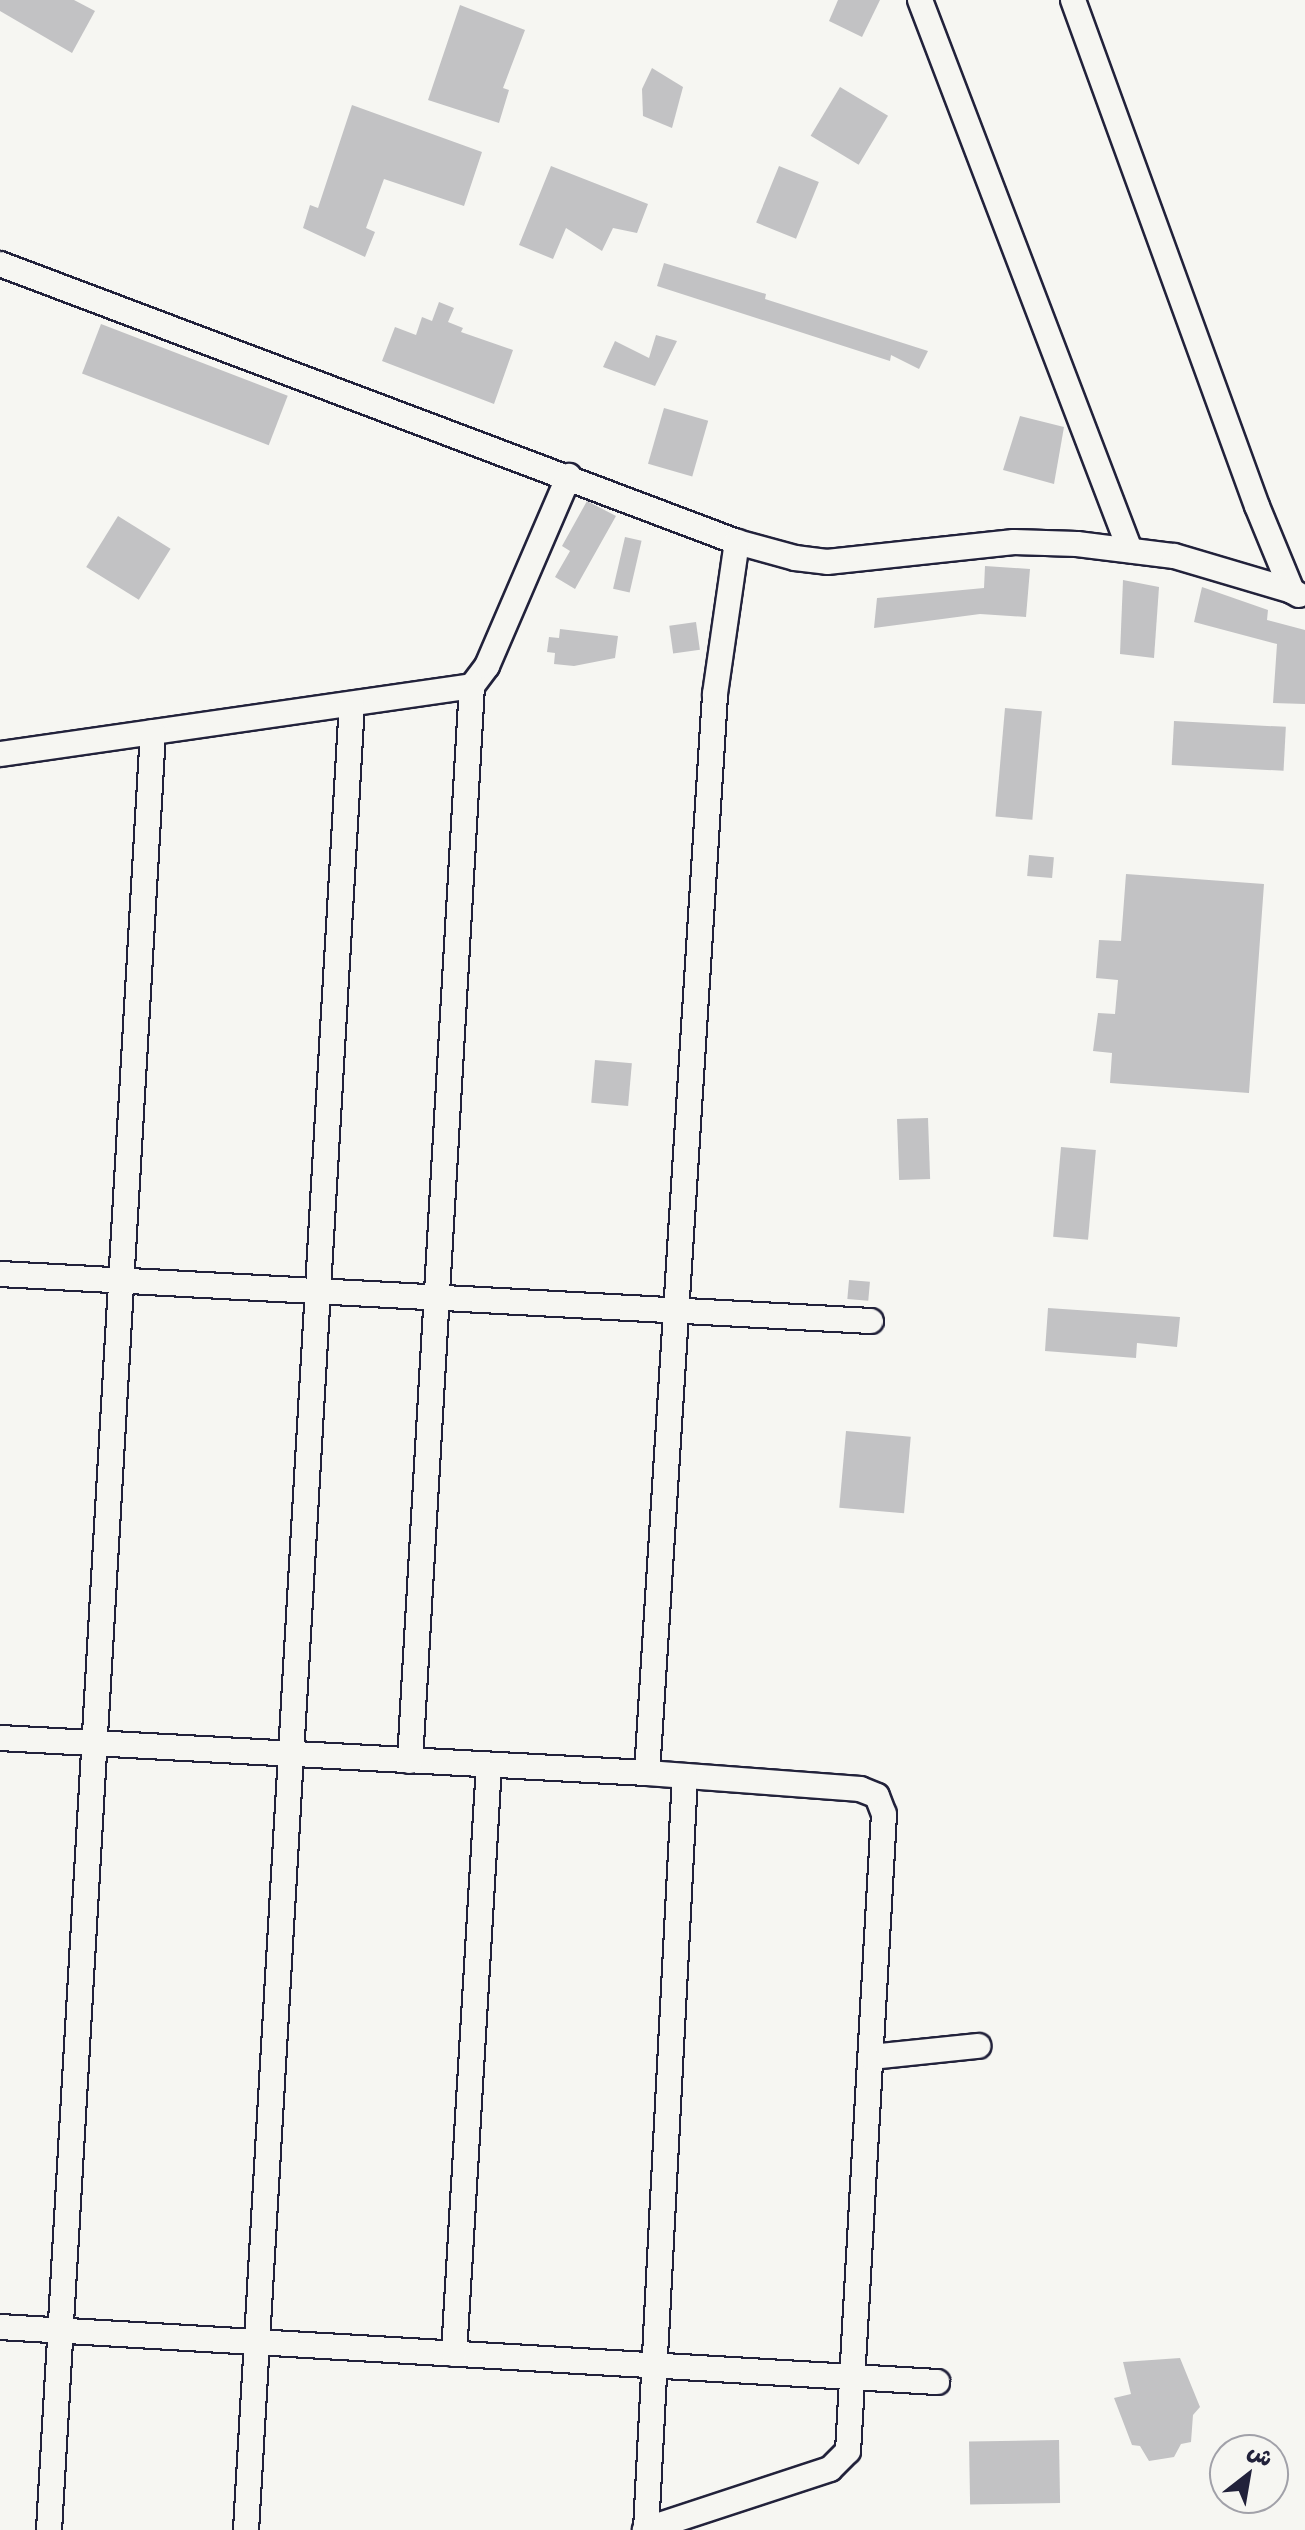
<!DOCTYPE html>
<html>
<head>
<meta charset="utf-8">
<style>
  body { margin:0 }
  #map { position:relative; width:1305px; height:2530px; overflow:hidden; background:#f6f6f2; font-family:"Shantell Sans","Playpen Sans Arabic",sans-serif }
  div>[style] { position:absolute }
  .building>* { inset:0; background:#c2c2c4; transform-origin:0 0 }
  .roads { filter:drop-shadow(2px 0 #22223b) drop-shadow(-2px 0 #22223b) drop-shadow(0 2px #22223b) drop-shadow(0 -2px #22223b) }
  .minor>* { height:24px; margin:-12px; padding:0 12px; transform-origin:12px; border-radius:12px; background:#f6f6f2 }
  span { translate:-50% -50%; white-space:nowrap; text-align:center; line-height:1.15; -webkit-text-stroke:8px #f6f6f2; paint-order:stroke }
  .north { position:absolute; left:1209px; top:2434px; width:80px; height:80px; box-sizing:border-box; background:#f6f6f2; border:2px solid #a1a1a9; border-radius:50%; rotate:31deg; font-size:22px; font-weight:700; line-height:32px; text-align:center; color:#22223b }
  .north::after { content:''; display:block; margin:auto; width:28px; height:36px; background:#22223b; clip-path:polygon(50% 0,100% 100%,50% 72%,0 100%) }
</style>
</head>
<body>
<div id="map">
  <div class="building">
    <i style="clip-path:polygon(0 0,74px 0,95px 11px,72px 53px,0 11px)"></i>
    <i style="clip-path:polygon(838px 0,880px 0,862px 37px,829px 21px)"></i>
    <i style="clip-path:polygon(460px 5px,525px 30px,503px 88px,509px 90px,499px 123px,428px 100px)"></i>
    <i style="clip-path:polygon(652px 68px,683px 87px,672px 128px,643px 116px,642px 89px)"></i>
    <i style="left:840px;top:87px;width:56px;height:57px;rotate:31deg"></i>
    <i style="clip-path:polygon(352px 105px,482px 152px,464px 206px,384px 179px,366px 228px,375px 232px,365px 257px,303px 228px,310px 205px,318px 208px)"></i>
    <i style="clip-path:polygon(551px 166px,648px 204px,637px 233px,613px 228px,602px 251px,566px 228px,553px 259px,519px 245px)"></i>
    <i style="left:779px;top:166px;width:43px;height:61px;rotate:22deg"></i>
    <i style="clip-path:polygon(664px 263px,766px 294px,765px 299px,928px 351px,919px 369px,891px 355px,890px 361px,657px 286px)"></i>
    <i style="clip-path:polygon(439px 302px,454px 308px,448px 322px,463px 328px,461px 332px,513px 350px,494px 404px,382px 361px,395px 327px,416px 335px,422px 317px,432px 321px)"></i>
    <i style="left:101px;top:324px;width:200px;height:53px;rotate:21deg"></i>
    <i style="clip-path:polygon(656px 335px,677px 341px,655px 386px,603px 367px,615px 341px,649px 358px)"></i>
    <i style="left:664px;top:408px;width:46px;height:58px;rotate:16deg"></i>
    <i style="clip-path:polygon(1020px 416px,1064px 427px,1054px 484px,1003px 470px)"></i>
    <i style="clip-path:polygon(587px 501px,616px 516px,575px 589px,555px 577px,570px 551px,562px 546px)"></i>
    <i style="left:118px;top:516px;width:62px;height:60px;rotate:32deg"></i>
    <i style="left:625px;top:537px;width:17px;height:53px;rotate:13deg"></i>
    <i style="clip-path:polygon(985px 566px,1030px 569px,1026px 617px,980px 614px,874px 628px,877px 598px,984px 588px)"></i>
    <i style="clip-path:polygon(1123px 580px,1159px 587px,1154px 658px,1120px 654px)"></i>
    <i style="clip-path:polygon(1202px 587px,1268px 610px,1267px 620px,1305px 630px,1305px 704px,1273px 703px,1277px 644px,1194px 622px)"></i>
    <i style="left:696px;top:622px;width:28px;height:27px;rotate:82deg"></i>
    <i style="clip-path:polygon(560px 629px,618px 636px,615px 658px,574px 666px,554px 664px,555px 653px,547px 652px,549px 637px,559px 638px)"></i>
    <i style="left:1005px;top:708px;width:37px;height:109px;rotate:5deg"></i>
    <i style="left:1174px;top:721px;width:112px;height:44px;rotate:3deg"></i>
    <i style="left:1029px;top:855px;width:25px;height:21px;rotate:5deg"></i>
    <i style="clip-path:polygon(1126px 874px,1264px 884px,1249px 1093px,1110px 1083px,1112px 1053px,1093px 1051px,1098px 1013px,1115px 1014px,1118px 980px,1096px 978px,1099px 940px,1121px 941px)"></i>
    <i style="left:595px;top:1060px;width:37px;height:43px;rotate:5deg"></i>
    <i style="left:928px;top:1118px;width:61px;height:31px;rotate:88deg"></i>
    <i style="left:1061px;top:1147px;width:35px;height:90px;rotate:5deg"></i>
    <i style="left:849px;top:1280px;width:21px;height:19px;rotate:5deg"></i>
    <i style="clip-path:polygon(1048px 1308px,1180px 1317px,1177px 1347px,1137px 1343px,1136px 1358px,1045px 1351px)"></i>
    <i style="left:846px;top:1431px;width:65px;height:77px;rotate:5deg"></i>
    <i style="clip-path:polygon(1180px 2358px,1200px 2407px,1193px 2415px,1191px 2442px,1181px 2444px,1174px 2457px,1149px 2461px,1140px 2446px,1132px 2445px,1114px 2398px,1131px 2394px,1123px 2362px)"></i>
    <i style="left:1059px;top:2440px;width:63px;height:90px;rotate:89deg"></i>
  </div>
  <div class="roads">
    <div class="minor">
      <i style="left:920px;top:0;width:589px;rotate:69.1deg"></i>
      <i style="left:1073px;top:0;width:538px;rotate:70.02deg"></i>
      <i style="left:1257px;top:506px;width:92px;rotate:67.6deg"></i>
      <i style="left:1292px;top:591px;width:8px;rotate:30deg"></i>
      <i style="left:0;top:264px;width:788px;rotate:20.67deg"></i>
      <i style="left:737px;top:542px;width:60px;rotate:15.4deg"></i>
      <i style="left:795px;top:558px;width:32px;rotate:7deg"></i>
      <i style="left:827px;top:562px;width:188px;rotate:-6.1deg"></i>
      <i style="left:1014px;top:542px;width:63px;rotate:1.8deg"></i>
      <i style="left:1077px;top:544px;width:98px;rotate:7.1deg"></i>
      <i style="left:1174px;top:556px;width:123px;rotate:16.5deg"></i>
      <i style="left:0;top:754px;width:477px;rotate:-8.2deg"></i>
      <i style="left:472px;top:686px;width:25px;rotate:-53deg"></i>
      <i style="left:487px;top:666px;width:207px;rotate:-66.7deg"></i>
      <i style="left:0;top:1274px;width:872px;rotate:3.09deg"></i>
      <i style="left:0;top:1738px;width:648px;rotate:3.1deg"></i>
      <i style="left:647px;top:1773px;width:214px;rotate:4.3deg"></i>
      <i style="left:860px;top:1789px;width:18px;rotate:22deg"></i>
      <i style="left:877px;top:1796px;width:19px;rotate:69deg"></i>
      <i style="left:884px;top:1814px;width:638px;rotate:93.23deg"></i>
      <i style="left:848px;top:2451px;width:25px;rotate:135deg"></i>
      <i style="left:830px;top:2469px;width:195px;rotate:161.8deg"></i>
      <i style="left:410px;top:1761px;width:1077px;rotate:-86.7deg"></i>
      <i style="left:647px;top:1773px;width:1081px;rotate:-86.39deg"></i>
      <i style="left:715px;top:694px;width:154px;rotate:-81.8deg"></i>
      <i style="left:871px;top:2057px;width:108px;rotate:-5.9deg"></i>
      <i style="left:0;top:2327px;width:939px;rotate:3.36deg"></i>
      <i style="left:454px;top:2354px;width:590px;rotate:-86.6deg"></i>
      <i style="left:49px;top:2530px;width:1801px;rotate:-86.69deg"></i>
      <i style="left:246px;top:2530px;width:1828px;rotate:-86.68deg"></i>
      <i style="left:646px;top:2530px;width:755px;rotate:-87.04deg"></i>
    </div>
  </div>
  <div class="north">ش</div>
</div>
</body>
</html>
